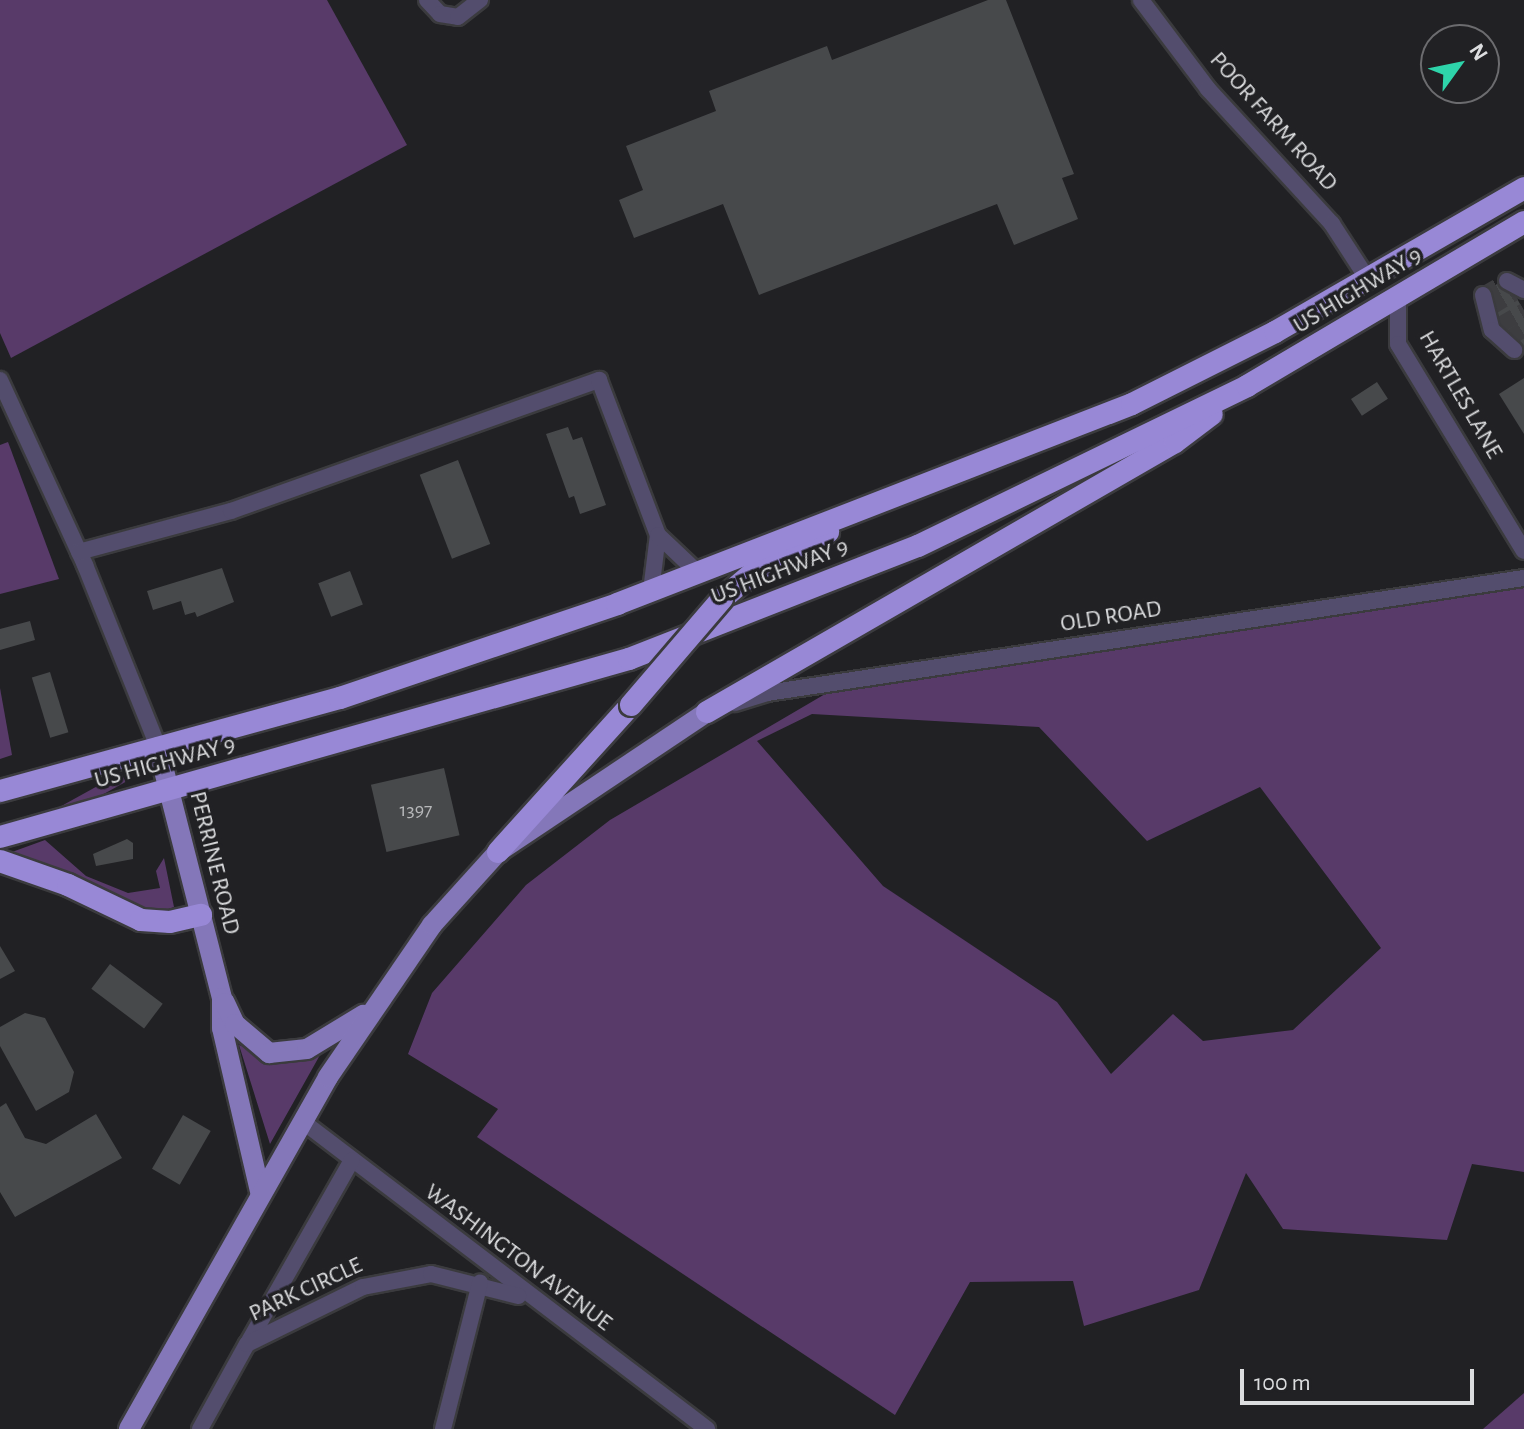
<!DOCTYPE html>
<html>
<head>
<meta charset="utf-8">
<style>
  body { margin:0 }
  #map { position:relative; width:1524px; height:1429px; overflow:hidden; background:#212124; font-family:"Alegreya Sans",sans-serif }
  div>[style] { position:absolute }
  .green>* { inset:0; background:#583a69; transform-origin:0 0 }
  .building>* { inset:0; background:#47494b; transform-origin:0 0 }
  .minor-tunnel>* { height:16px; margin-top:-8px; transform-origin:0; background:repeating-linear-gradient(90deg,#3d3d40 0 16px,transparent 0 24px) }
  .roads { filter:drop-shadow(2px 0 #3b3b3e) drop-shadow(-2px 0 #3b3b3e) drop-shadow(0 2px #3b3b3e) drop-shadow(0 -2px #3b3b3e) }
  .minor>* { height:16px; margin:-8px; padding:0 8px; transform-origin:8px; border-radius:8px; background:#534d6d }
  .major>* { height:20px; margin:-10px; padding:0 10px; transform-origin:10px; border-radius:10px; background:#8477b9 }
  .highway>* { height:22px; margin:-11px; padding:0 11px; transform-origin:11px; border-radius:11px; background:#9888d6 }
  .bridges { filter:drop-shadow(2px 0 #3b3b3e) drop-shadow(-2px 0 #3b3b3e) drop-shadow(0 2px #3b3b3e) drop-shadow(0 -2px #3b3b3e) }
  .highway-bridge>* { height:22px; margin:-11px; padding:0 11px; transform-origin:11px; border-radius:11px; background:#9888d6 }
  span { translate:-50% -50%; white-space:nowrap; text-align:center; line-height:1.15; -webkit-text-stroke:7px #212124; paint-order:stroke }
  .number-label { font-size:20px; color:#b7b8ba }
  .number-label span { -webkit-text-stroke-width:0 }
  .street-label { font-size:24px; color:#dcdddf }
  .north { position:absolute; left:1420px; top:24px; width:80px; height:80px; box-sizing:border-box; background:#212124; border:2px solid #6c6c6f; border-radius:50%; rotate:57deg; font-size:22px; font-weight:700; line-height:32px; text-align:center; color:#dcdddf }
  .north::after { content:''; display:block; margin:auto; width:28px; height:36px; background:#2ed4aa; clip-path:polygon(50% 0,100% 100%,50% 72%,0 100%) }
  .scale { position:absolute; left:1240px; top:1369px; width:234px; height:36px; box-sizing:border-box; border:4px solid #dcdddf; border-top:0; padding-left:10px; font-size:24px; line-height:28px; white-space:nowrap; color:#dcdddf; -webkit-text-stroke:6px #212124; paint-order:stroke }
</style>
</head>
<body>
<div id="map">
  <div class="green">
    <i style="clip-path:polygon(0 0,327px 0,407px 145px,11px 358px,0 333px)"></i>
    <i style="clip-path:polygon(8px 442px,59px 579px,0 594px,0 445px)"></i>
    <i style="clip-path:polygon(evenodd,1524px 586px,1524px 1172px,1472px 1164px,1447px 1240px,1283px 1229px,1246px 1173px,1199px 1290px,1084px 1326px,1073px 1281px,970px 1282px,895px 1415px,477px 1137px,498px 1109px,408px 1054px,432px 993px,526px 885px,610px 820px,849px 680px,1524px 586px,812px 714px,1039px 727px,1147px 841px,1260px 787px,1381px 948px,1293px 1030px,1203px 1041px,1173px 1014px,1111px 1074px,1057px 1002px,883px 886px,757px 741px,812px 714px)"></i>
    <i style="clip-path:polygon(0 688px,12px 755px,0 759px)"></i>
    <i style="left:121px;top:773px;width:10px;height:126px;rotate:61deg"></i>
    <i style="clip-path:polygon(45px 840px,86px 876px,128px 893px,160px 888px,156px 871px,164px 858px,174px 907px,154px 914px,12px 852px)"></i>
    <i style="clip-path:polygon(239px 1045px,278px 1061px,320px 1055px,270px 1144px)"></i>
    <i style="clip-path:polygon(1524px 1393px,1524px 1429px,1483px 1429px)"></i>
  </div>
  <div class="building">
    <i style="clip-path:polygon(988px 0,1006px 0,1074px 174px,1062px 178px,1078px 219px,1014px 245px,997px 204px,759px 295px,723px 204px,634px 238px,619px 200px,643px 190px,626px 146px,716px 111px,709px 91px,827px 46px,832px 60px)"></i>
    <i style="clip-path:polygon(1506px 279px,1524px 311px,1524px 349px,1516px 353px,1481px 293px)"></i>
    <i style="clip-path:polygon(1524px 378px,1524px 434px,1499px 394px)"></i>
    <i style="left:1377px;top:382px;width:20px;height:31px;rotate:57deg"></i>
    <i style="clip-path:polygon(568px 427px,573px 440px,582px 437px,606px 505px,580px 514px,574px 496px,569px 498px,546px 434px)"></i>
    <i style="left:458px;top:460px;width:90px;height:41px;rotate:69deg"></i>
    <i style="clip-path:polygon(222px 568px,234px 602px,197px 617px,195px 612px,185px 615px,181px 601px,153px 610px,147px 591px)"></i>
    <i style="left:350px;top:571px;width:36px;height:34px;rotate:69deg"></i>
    <i style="clip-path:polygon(30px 621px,35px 640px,0 650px,0 629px)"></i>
    <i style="left:50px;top:672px;width:63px;height:19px;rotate:73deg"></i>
    <i style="left:444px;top:768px;width:69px;height:75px;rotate:77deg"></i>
    <i style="clip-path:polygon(127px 839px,133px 843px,133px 859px,96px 866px,93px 854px)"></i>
    <i style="clip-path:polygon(0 946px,15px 971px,0 979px)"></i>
    <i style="left:110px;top:964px;width:66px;height:31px;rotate:37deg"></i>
    <i style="clip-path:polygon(25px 1013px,45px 1018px,74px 1072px,69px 1092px,36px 1111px,0 1046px,0 1027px)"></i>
    <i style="clip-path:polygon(6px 1103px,25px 1138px,46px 1144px,96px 1114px,122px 1158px,15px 1217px,0 1192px,0 1107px)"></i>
    <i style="left:183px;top:1115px;width:32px;height:62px;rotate:30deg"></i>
  </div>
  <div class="minor-tunnel">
    <i style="left:1483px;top:295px;width:28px;rotate:-30deg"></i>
    <i style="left:1490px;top:308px;width:28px;rotate:-32deg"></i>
    <i style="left:1500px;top:325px;width:28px;rotate:-30deg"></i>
    <i style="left:1508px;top:339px;width:19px;rotate:-32deg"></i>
  </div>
  <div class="roads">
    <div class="minor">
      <i style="left:427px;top:0;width:19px;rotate:47deg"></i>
      <i style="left:440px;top:14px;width:18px;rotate:9deg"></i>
      <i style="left:458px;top:17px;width:28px;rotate:-38deg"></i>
      <i style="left:1141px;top:0;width:111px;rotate:53deg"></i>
      <i style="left:1208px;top:89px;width:183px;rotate:47.4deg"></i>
      <i style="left:1332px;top:224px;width:64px;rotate:57.1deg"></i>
      <i style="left:1507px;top:281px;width:19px;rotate:28deg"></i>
      <i style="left:1483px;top:295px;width:36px;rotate:76deg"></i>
      <i style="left:1492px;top:330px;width:30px;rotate:42deg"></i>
      <i style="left:1398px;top:298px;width:46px;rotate:90deg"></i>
      <i style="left:1398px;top:344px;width:242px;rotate:58.7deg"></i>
      <i style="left:0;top:380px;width:204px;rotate:65.3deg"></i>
      <i style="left:85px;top:565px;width:196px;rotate:68.1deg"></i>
      <i style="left:79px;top:552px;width:157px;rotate:-15.1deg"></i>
      <i style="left:231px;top:511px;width:391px;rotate:-19.6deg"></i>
      <i style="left:599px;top:380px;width:166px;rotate:69.2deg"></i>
      <i style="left:651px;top:591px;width:56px;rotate:-82.9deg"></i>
      <i style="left:658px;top:535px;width:54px;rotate:43.5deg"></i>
      <i style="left:735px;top:703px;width:34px;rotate:-17deg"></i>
      <i style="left:767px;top:693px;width:766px;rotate:-8.64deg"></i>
      <i style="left:302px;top:1121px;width:509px;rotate:37.25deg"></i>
      <i style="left:248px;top:1343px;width:210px;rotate:-60.4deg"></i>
      <i style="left:200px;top:1429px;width:97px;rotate:-61.1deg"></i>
      <i style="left:247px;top:1344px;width:129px;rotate:-26.2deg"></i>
      <i style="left:363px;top:1287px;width:69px;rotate:-10.8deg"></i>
      <i style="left:431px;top:1274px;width:90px;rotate:14.2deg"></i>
      <i style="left:443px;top:1429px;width:151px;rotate:-75.8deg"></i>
    </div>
    <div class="major">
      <i style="left:158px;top:747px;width:259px;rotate:75.7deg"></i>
      <i style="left:222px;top:998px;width:30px;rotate:90deg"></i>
      <i style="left:222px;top:1028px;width:171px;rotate:76.9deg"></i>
      <i style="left:225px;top:1003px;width:23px;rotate:65deg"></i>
      <i style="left:235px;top:1024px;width:45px;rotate:40.5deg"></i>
      <i style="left:269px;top:1053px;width:38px;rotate:-6deg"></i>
      <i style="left:307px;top:1049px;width:66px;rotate:-31.3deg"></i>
      <i style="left:129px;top:1429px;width:404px;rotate:-60.5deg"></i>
      <i style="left:328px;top:1077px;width:184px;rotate:-55.6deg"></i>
      <i style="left:432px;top:925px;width:98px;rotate:-47.9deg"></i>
      <i style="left:498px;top:852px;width:252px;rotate:-33.8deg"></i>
    </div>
    <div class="highway">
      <i style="left:722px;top:599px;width:43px;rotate:-40.3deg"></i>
      <i style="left:755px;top:571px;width:83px;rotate:-28.1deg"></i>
      <i style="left:707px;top:712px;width:540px;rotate:-29.98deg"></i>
      <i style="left:1175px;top:442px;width:46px;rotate:-37.1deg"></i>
      <i style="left:0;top:791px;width:352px;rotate:-15.3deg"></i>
      <i style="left:340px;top:698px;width:293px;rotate:-18.7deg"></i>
      <i style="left:617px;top:604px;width:552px;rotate:-21.22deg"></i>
      <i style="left:1132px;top:404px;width:160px;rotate:-26.7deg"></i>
      <i style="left:1275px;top:332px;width:288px;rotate:-30deg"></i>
      <i style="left:0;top:837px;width:654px;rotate:-15.8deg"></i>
      <i style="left:629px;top:659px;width:310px;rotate:-21.4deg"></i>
      <i style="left:918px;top:546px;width:366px;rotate:-25.9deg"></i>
      <i style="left:1247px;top:386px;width:322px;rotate:-30.6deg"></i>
      <i style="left:498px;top:852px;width:198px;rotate:-47.9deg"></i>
      <i style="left:0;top:861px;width:72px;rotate:19.4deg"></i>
      <i style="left:68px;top:885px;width:81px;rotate:25.6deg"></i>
      <i style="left:141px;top:920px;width:29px;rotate:4deg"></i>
      <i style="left:170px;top:922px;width:32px;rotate:-13deg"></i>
    </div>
  </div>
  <div class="bridges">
    <div class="highway-bridge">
      <i style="left:631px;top:705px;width:140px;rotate:-49.4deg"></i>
    </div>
  </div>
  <div class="number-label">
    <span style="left:416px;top:810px">1397</span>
  </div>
  <div class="street-label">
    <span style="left:1273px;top:122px;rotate:48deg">POOR FARM ROAD</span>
    <span style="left:1358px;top:291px;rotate:-31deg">US HIGHWAY 9</span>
    <span style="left:1460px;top:395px;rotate:60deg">HARTLES LANE</span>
    <span style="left:780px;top:572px;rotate:-21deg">US HIGHWAY 9</span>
    <span style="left:1111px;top:617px;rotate:-9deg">OLD ROAD</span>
    <span style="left:165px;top:763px;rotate:-15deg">US HIGHWAY 9</span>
    <span style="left:214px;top:863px;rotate:76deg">PERRINE ROAD</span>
    <span style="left:518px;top:1258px;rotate:37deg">WASHINGTON AVENUE</span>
    <span style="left:306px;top:1290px;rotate:-25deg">PARK CIRCLE</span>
  </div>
  <div class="north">N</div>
  <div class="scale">100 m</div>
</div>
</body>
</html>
